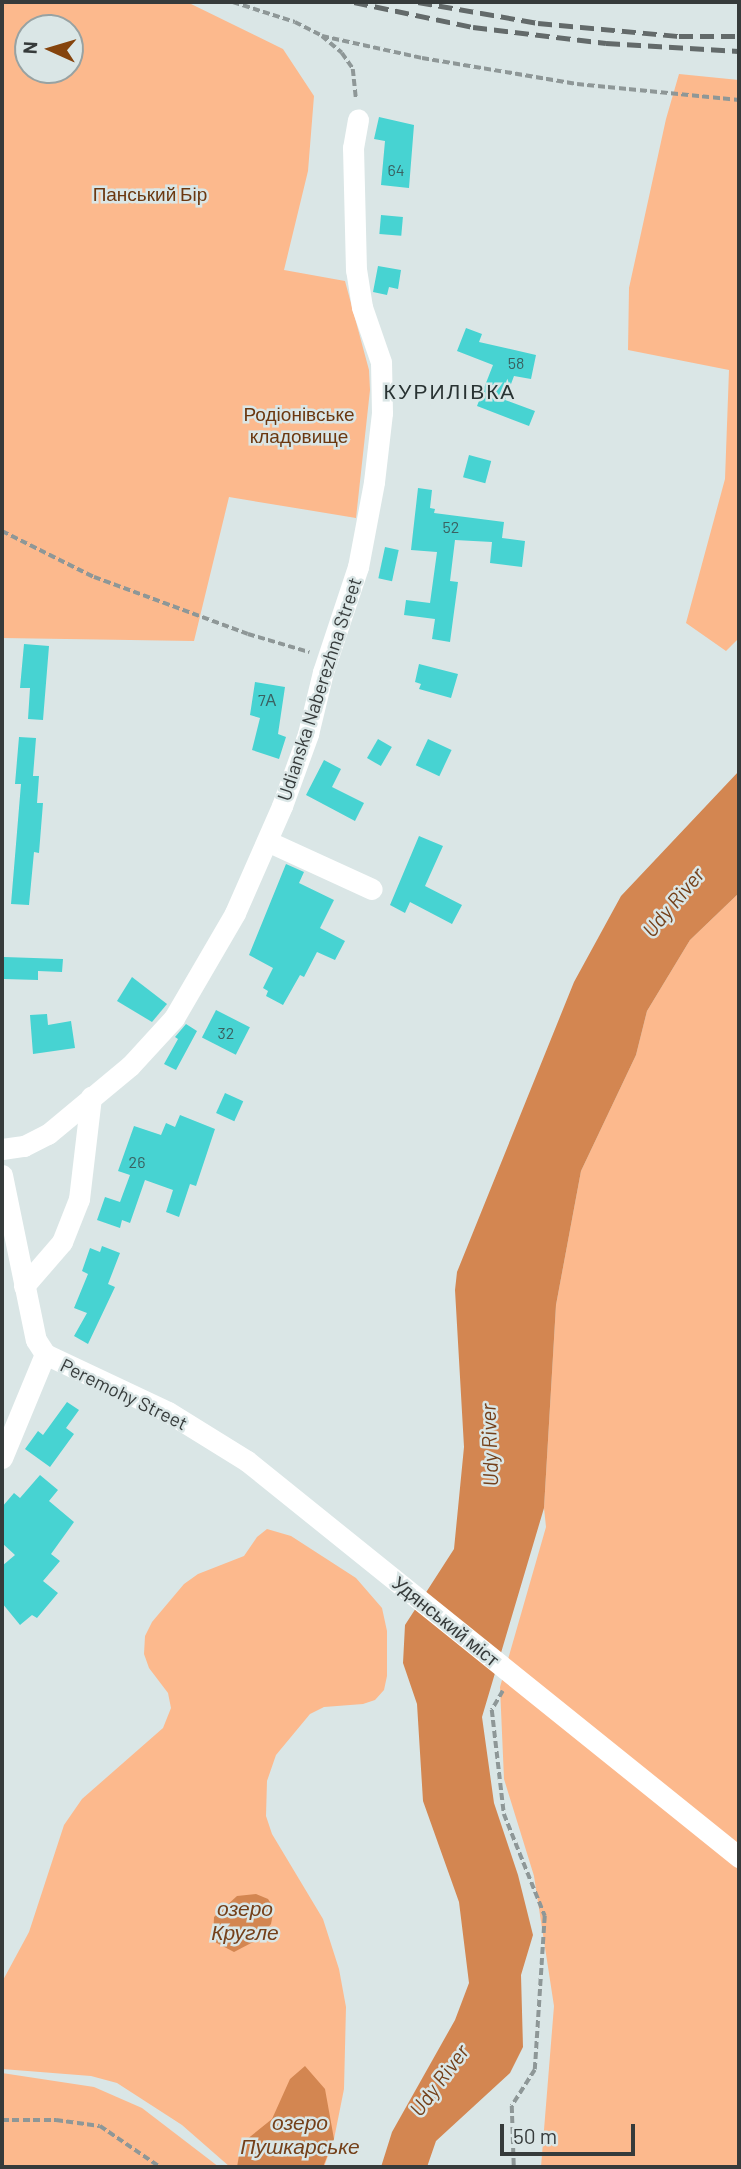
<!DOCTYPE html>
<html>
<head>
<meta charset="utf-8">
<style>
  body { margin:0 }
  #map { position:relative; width:741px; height:2169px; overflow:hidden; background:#dae6e6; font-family:Barlow,sans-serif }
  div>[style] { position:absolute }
  .green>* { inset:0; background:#fcb98d }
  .water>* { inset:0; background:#d38651 }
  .building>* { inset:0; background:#47d3d2; transform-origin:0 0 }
  .path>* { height:3.5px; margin-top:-1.75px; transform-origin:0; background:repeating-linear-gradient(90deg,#8e9797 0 7px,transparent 0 10.5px) }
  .minor>* { height:21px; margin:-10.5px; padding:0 10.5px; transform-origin:10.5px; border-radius:10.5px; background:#fff }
  .rail>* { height:5px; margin-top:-2.5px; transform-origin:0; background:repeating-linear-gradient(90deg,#636a6a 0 14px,transparent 0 21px) }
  span { translate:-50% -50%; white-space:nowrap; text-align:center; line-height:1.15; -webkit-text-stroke:5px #dae6e6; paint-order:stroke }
  .number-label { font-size:16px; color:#3a6161 }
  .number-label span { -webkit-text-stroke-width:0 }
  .park-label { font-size:19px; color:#6b3810 }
  .street-label { font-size:19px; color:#363b3b }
  .neighbourhood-label { font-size:21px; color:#293333; letter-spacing:2px }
  .water-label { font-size:21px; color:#74401a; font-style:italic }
  .frame { position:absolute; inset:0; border:4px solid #363b3b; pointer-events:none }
  .north { position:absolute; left:14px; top:14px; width:70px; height:70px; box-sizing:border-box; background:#dae6e6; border:2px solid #98a2a2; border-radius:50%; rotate:274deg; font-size:19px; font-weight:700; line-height:28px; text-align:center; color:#363b3b }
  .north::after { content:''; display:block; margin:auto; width:24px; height:32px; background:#85440d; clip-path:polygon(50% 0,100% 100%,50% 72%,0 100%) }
  .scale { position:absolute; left:500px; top:2124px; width:135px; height:32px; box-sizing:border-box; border:4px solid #363b3b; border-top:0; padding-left:9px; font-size:21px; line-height:24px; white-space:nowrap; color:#363b3b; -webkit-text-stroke:5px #dae6e6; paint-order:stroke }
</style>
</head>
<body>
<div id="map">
  <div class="green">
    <i style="clip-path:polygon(evenodd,2px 2px,187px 2px,283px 49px,314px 96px,308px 171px,284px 270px,345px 281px,369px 370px,370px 390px,356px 518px,229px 497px,194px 641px,2px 638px,2px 2px,28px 28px,70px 28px,70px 70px,28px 70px,28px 28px)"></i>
    <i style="clip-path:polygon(679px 74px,739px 80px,739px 638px,726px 651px,686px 623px,725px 479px,729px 370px,628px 350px,629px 288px,666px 119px)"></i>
    <i style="clip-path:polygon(739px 893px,739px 2167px,541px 2167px,554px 2006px,534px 1876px,504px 1779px,500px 1687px,546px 1527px,544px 1508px,556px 1305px,581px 1171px,636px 1055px,647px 1011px,690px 940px)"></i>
    <i style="clip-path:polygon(267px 1529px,291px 1536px,356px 1578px,382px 1608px,387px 1631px,387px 1676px,384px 1690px,375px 1700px,363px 1704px,324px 1707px,310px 1714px,276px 1755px,267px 1781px,266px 1816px,272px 1834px,323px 1919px,339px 1969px,346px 2007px,344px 2089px,334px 2139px,324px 2167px,230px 2167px,182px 2125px,117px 2083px,91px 2076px,2px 2069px,2px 1982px,29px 1932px,64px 1825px,82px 1799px,163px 1728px,171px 1708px,168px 1693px,149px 1668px,144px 1654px,145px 1636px,152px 1622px,184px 1584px,198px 1574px,244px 1556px,257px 1537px)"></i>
    <i style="clip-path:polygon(2px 2073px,94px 2087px,142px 2108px,219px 2167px,2px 2167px)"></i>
  </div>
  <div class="water">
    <i style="clip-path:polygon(739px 771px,739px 893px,690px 940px,647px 1011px,636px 1055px,581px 1171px,556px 1305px,544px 1508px,482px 1717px,494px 1803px,518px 1875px,533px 1935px,521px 1975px,523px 2047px,510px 2073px,436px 2141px,427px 2167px,381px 2167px,392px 2132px,455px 2020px,469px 1983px,459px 1902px,423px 1801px,417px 1704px,403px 1663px,405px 1625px,454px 1549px,464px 1447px,455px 1290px,457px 1272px,574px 982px,621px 896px)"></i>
    <i style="clip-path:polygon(256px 1894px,268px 1899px,274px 1908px,271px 1924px,259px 1939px,234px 1952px,213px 1941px,214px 1917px,237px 1896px)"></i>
    <i style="clip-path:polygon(305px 2066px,325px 2089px,334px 2139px,323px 2167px,237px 2167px,241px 2144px,272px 2119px,290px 2079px)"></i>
  </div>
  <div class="building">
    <i style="clip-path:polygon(379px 117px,414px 125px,409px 188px,381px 185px,385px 141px,374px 139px)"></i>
    <i style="left:381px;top:215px;width:22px;height:19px;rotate:5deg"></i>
    <i style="clip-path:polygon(378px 266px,401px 270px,398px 289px,389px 287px,387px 295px,373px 292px)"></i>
    <i style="clip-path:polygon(466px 328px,482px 334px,479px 342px,536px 355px,531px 379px,514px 376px,505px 400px,535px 411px,529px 426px,477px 406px,493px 365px,457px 351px)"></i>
    <i style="left:469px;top:455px;width:23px;height:23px;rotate:15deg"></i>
    <i style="clip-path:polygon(418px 488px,432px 490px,430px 508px,435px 509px,434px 513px,504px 522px,502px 538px,525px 541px,522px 567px,490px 563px,492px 542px,455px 540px,450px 581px,458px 582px,450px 642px,432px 639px,435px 619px,404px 615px,406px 600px,430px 603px,437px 552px,411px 550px)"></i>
    <i style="left:385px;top:547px;width:14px;height:32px;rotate:12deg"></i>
    <i style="clip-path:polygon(24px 644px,49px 646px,43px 720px,28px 719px,30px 688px,20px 688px)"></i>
    <i style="clip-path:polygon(419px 664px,458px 674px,451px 698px,419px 689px,421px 684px,415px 682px)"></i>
    <i style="clip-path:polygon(255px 682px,285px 687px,278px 734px,286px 737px,279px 759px,252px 750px,260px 718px,250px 715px)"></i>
    <i style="clip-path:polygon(19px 737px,36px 738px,33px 776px,39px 776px,37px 803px,43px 803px,39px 853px,34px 852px,29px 905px,11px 904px,21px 784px,15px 784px)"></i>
    <i style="left:378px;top:739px;width:16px;height:22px;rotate:30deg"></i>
    <i style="left:428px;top:739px;width:26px;height:29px;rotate:25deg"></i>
    <i style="clip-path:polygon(324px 760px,341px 769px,332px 787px,364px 803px,355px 821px,306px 795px)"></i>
    <i style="clip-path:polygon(419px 836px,443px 846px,425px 886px,462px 905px,452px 924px,410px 902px,405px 913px,390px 905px)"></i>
    <i style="clip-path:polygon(286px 864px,304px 872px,299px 883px,334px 900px,320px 928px,345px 941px,335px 960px,317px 952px,304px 977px,300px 975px,283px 1005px,266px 996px,268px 991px,263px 988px,273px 968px,249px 955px)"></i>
    <i style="clip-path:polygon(4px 957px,63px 959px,62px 972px,38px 971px,38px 980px,4px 979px)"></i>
    <i style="clip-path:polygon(132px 977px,167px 1004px,152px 1022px,117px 1001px)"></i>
    <i style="left:216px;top:1010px;width:38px;height:31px;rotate:27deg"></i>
    <i style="clip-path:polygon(47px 1014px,48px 1025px,71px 1021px,75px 1048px,33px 1054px,30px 1015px)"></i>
    <i style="clip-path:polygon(186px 1024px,197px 1031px,176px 1070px,164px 1064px,178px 1039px,175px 1037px)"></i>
    <i style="left:225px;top:1093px;width:20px;height:22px;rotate:24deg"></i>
    <i style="clip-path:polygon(180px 1115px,215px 1129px,196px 1186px,190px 1184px,179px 1217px,166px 1212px,173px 1190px,145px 1180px,130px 1223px,122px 1220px,120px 1228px,97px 1220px,105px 1197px,120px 1202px,130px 1175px,118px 1171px,134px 1126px,161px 1135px,166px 1123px,175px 1127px)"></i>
    <i style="clip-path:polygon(102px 1246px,120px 1253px,108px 1284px,115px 1287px,88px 1344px,74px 1336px,87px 1313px,74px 1308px,88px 1274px,82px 1271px,90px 1248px,100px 1252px)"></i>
    <i style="clip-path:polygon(67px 1402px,79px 1410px,66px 1428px,74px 1434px,50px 1467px,25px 1449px,38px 1431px,43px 1435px)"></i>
    <i style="clip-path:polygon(40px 1475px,58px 1490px,49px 1501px,74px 1522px,51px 1554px,60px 1561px,43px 1581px,58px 1593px,37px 1618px,32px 1615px,20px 1625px,2px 1603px,2px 1566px,15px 1555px,2px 1543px,2px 1507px,14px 1493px,20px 1498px)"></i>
  </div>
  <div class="path">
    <i style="left:233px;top:2px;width:65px;rotate:17.9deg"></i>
    <i style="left:295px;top:22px;width:30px;rotate:27deg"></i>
    <i style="left:322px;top:36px;width:26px;rotate:40deg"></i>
    <i style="left:342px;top:53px;width:19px;rotate:55deg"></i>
    <i style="left:353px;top:69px;width:31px;rotate:84deg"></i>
    <i style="left:322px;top:36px;width:102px;rotate:12.4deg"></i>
    <i style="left:422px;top:58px;width:157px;rotate:9.5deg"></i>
    <i style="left:577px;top:84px;width:163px;rotate:5.6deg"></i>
    <i style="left:2px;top:531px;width:103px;rotate:26.6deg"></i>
    <i style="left:94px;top:577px;width:164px;rotate:20.3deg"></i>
    <i style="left:248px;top:634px;width:64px;rotate:16.4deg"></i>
    <i style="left:503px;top:1691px;width:22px;rotate:120deg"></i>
    <i style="left:492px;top:1710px;width:105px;rotate:83.4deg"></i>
    <i style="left:504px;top:1814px;width:110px;rotate:68.1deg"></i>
    <i style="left:545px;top:1916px;width:154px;rotate:93.7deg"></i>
    <i style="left:535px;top:2070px;width:43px;rotate:122.6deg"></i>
    <i style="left:512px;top:2106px;width:61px;rotate:88.1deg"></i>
    <i style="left:2px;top:2120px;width:54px"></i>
    <i style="left:56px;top:2120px;width:44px;rotate:7.8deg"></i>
    <i style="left:100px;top:2126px;width:73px;rotate:34.3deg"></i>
  </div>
  <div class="minor">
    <i style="left:267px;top:841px;width:115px;rotate:24.6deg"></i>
    <i style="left:2px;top:1149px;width:22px;rotate:-8deg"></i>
    <i style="left:24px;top:1146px;width:27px;rotate:-27deg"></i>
    <i style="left:48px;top:1134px;width:107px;rotate:-39.7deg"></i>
    <i style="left:130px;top:1066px;width:65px;rotate:-47.5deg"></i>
    <i style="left:174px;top:1018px;width:121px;rotate:-59.8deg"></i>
    <i style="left:235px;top:913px;width:117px;rotate:-66.3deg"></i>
    <i style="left:282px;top:806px;width:77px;rotate:-70.1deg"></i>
    <i style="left:308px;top:734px;width:64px;rotate:-76.4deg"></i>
    <i style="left:323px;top:672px;width:111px;rotate:-71.6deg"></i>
    <i style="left:358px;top:567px;width:86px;rotate:-79.3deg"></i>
    <i style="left:374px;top:482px;width:69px;rotate:-83.4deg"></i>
    <i style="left:382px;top:413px;width:51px;rotate:-91.1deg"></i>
    <i style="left:381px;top:362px;width:58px;rotate:-109.1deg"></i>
    <i style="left:362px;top:307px;width:37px;rotate:-99deg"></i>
    <i style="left:356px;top:270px;width:122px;rotate:-91.4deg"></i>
    <i style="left:353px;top:148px;width:29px;rotate:-80deg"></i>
    <i style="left:2px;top:1175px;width:168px;rotate:78.4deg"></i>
    <i style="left:36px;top:1340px;width:17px;rotate:57deg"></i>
    <i style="left:45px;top:1354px;width:136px;rotate:25.2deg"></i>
    <i style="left:168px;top:1412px;width:93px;rotate:31.8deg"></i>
    <i style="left:247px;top:1461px;width:632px;rotate:38.83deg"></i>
    <i style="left:24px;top:1286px;width:58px;rotate:-49.2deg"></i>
    <i style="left:62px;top:1242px;width:46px;rotate:-68.4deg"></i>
    <i style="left:79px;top:1199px;width:103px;rotate:-83.3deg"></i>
    <i style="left:2px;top:1458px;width:113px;rotate:-67.5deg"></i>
  </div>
  <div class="rail">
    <i style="left:354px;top:2px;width:122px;rotate:11.9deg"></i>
    <i style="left:473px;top:27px;width:134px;rotate:6.9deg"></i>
    <i style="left:606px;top:43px;width:133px;rotate:3.4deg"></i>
    <i style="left:418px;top:2px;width:122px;rotate:9.9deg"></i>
    <i style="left:538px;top:23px;width:142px;rotate:5.3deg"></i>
    <i style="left:679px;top:36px;width:60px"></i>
  </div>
  <div class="number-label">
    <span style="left:396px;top:170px">64</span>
    <span style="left:516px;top:363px">58</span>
    <span style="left:451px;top:527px">52</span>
    <span style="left:267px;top:700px">7А</span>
    <span style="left:226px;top:1033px">32</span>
    <span style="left:137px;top:1162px">26</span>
  </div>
  <div class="park-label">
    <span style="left:150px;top:194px">Панський Бір</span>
    <span style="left:299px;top:425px">Родіонівське<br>кладовище</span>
  </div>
  <div class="street-label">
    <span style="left:319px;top:689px;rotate:-72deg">Udianska Naberezhna Street</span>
    <span style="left:124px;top:1394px;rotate:26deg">Peremohy Street</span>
    <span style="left:446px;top:1621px;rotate:39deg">Удянський міст</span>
  </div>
  <div class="neighbourhood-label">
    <span style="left:450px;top:391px">КУРИЛІВКА</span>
  </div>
  <div class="water-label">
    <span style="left:673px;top:902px;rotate:-50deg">Udy River</span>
    <span style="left:489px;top:1445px;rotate:-92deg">Udy River</span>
    <span style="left:245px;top:1920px">озеро<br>Кругле</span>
    <span style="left:439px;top:2080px;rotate:-53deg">Udy River</span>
    <span style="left:300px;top:2134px">озеро<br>Пушкарське</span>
  </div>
  <div class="frame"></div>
  <div class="north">N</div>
  <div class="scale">50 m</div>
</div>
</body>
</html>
